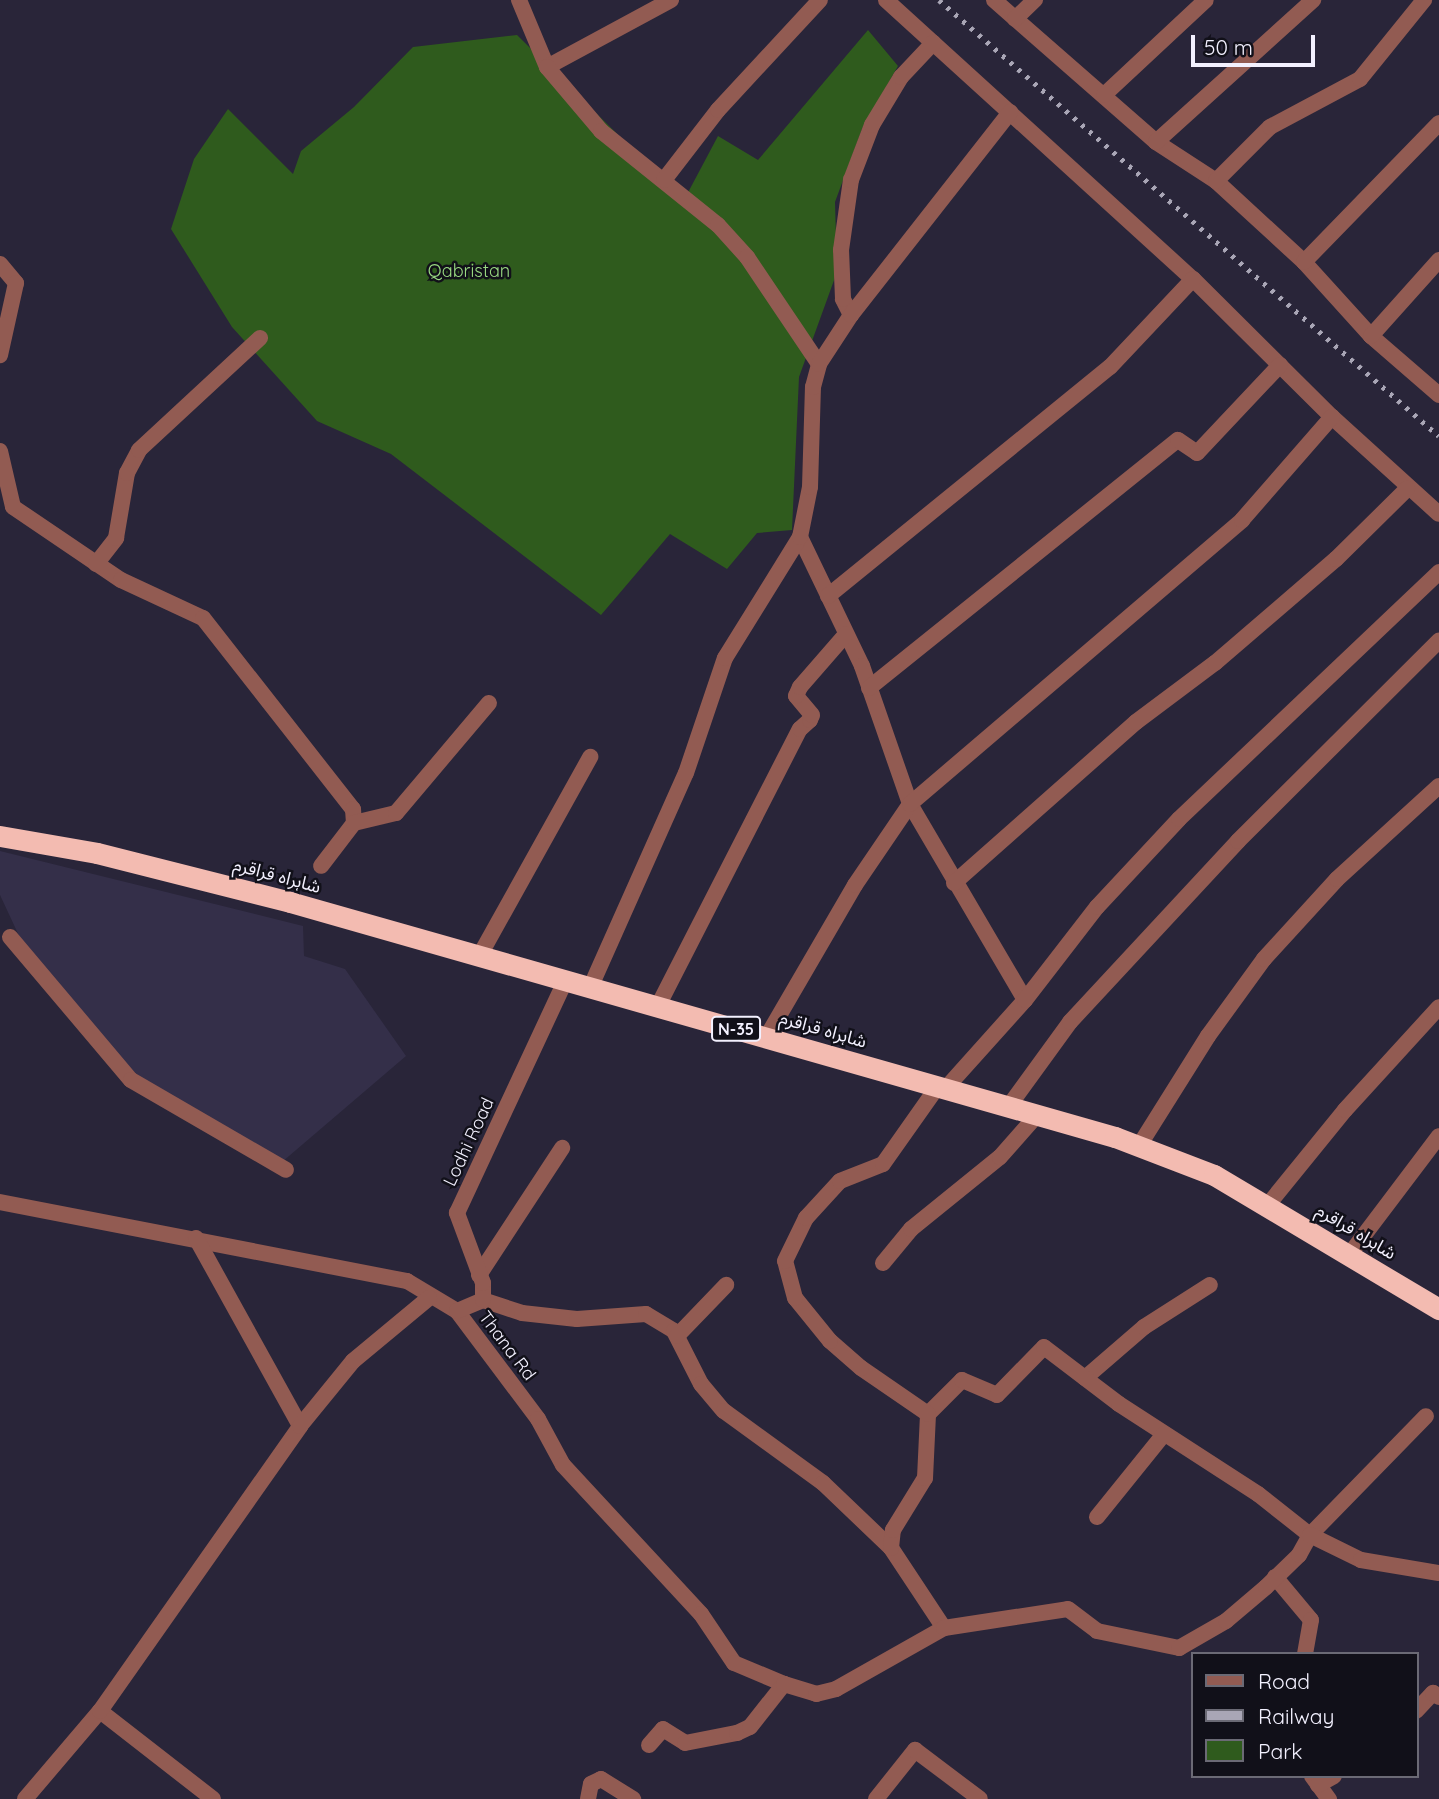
<!DOCTYPE html>
<html>
<head>
<meta charset="utf-8">
<style>
  body { margin:0 }
  #map { position:relative; width:1439px; height:1799px; overflow:hidden; background:#292539; font-family:Quicksand,"Noto Sans Arabic",sans-serif }
  div>[style] { position:absolute }
  .built>* { inset:0; background:#342f49 }
  .green>* { inset:0; background:#2f5b1d }
  .street>* { height:16px; margin:-8px; padding:0 8px; transform-origin:8px; border-radius:8px; background:#925b52 }
  .highway>* { height:21px; margin:-10.5px; padding:0 10.5px; transform-origin:10.5px; border-radius:10.5px; background:#f3bbb1 }
  .rail>* { height:5px; margin-top:-2.5px; transform-origin:0; background:repeating-linear-gradient(90deg,#a9a6b6 0 3.5px,transparent 0 10.5px) }
  span { translate:-50% -50%; white-space:nowrap; text-align:center; line-height:1.15; -webkit-text-stroke:5px #111019; paint-order:stroke }
  .shield-label span { padding:2px 5px; background:#111019; border:2px solid; border-radius:5px; -webkit-text-stroke-width:0 }
  .shield-label { font-size:16px; color:#f3f1ff; font-weight:700 }
  .park-label { font-size:18px; color:#9bdc83 }
  .street-label { font-size:18px; color:#f3f1ff }
  .legend { position:absolute; left:1191px; top:1652px; width:228px; height:126px; box-sizing:border-box; background:#111019; border:2px solid #6b6a75; margin:0; padding:9px 12px; list-style:none; font-size:21px; color:#f3f1ff }
  .legend li { display:flex; align-items:center; gap:14px; height:35px }
  .legend b { width:35px; border:2px solid #6b6a75 }
  .scale { position:absolute; left:1191px; top:35px; width:124px; height:32px; box-sizing:border-box; border:4px solid #f3f1ff; border-top:0; padding-left:9px; font-size:21px; line-height:24px; white-space:nowrap; color:#f3f1ff; -webkit-text-stroke:5px #111019; paint-order:stroke }
</style>
</head>
<body>
<div id="map">
  <div class="built">
    <i style="clip-path:polygon(0 851px,303px 926px,304px 956px,345px 969px,406px 1056px,282px 1162px,173px 1101px,130px 1069px,21px 940px,0 895px)"></i>
  </div>
  <div class="green">
    <i style="clip-path:polygon(868px 30px,898px 66px,862px 129px,835px 202px,837px 272px,799px 377px,792px 530px,757px 533px,727px 569px,670px 534px,601px 615px,391px 454px,317px 421px,232px 327px,171px 229px,194px 159px,228px 109px,293px 174px,301px 151px,354px 107px,413px 47px,517px 35px,684px 200px,718px 136px,758px 160px)"></i>
  </div>
  <div class="street">
    <i style="left:519px;top:0;width:73px;rotate:67.3deg"></i>
    <i style="left:671px;top:0;width:141px;rotate:151.6deg"></i>
    <i style="left:547px;top:67px;width:84px;rotate:49.8deg"></i>
    <i style="left:601px;top:131px;width:150px;rotate:38.8deg"></i>
    <i style="left:718px;top:225px;width:43px;rotate:47.8deg"></i>
    <i style="left:747px;top:257px;width:129px;rotate:56.1deg"></i>
    <i style="left:886px;top:0;width:415px;rotate:42.3deg"></i>
    <i style="left:1193px;top:279px;width:196px;rotate:44.8deg"></i>
    <i style="left:1332px;top:417px;width:144px;rotate:42.2deg"></i>
    <i style="left:994px;top:0;width:215px;rotate:41.2deg"></i>
    <i style="left:1156px;top:142px;width:72px;rotate:33deg"></i>
    <i style="left:1216px;top:181px;width:120px;rotate:42.6deg"></i>
    <i style="left:1304px;top:262px;width:100px;rotate:47.8deg"></i>
    <i style="left:1371px;top:336px;width:90px;rotate:40.9deg"></i>
    <i style="left:1015px;top:19px;width:28px;rotate:-44deg"></i>
    <i style="left:1104px;top:95px;width:139px;rotate:-43deg"></i>
    <i style="left:1156px;top:142px;width:212px;rotate:-42.1deg"></i>
    <i style="left:664px;top:180px;width:88px;rotate:-52.4deg"></i>
    <i style="left:718px;top:110px;width:150px;rotate:-47.2deg"></i>
    <i style="left:1216px;top:181px;width:76px;rotate:-45deg"></i>
    <i style="left:1270px;top:127px;width:102px;rotate:-28.1deg"></i>
    <i style="left:1360px;top:79px;width:102px;rotate:-51deg"></i>
    <i style="left:1304px;top:262px;width:194px;rotate:-45.8deg"></i>
    <i style="left:0;top:264px;width:25px;rotate:50deg"></i>
    <i style="left:16px;top:283px;width:74px;rotate:102.5deg"></i>
    <i style="left:851px;top:315px;width:18px;rotate:-117deg"></i>
    <i style="left:843px;top:299px;width:49px;rotate:-92.3deg"></i>
    <i style="left:841px;top:250px;width:71px;rotate:-81.9deg"></i>
    <i style="left:851px;top:180px;width:59px;rotate:-69.1deg"></i>
    <i style="left:872px;top:125px;width:56px;rotate:-58.9deg"></i>
    <i style="left:901px;top:77px;width:47px;rotate:-46.7deg"></i>
    <i style="left:1371px;top:336px;width:102px;rotate:-48.2deg"></i>
    <i style="left:0;top:451px;width:57px;rotate:76.9deg"></i>
    <i style="left:13px;top:507px;width:130px;rotate:34.1deg"></i>
    <i style="left:121px;top:580px;width:90px;rotate:24.9deg"></i>
    <i style="left:203px;top:618px;width:243px;rotate:51.9deg"></i>
    <i style="left:353px;top:809px;width:14px;rotate:86deg"></i>
    <i style="left:354px;top:823px;width:54px;rotate:127.5deg"></i>
    <i style="left:800px;top:537px;width:143px;rotate:64.3deg"></i>
    <i style="left:862px;top:666px;width:146px;rotate:70.8deg"></i>
    <i style="left:910px;top:804px;width:227px;rotate:59.6deg"></i>
    <i style="left:96px;top:564px;width:33px;rotate:-52deg"></i>
    <i style="left:116px;top:538px;width:66px;rotate:-80.4deg"></i>
    <i style="left:127px;top:473px;width:26px;rotate:-62deg"></i>
    <i style="left:139px;top:450px;width:165px;rotate:-42.8deg"></i>
    <i style="left:828px;top:596px;width:363px;rotate:-39.1deg"></i>
    <i style="left:1110px;top:367px;width:121px;rotate:-46.7deg"></i>
    <i style="left:869px;top:688px;width:396px;rotate:-38.8deg"></i>
    <i style="left:1178px;top:440px;width:23px;rotate:34deg"></i>
    <i style="left:1197px;top:453px;width:121px;rotate:-46.7deg"></i>
    <i style="left:354px;top:823px;width:43px;rotate:-13.4deg"></i>
    <i style="left:396px;top:813px;width:144px;rotate:-49.8deg"></i>
    <i style="left:954px;top:883px;width:243px;rotate:-41.5deg"></i>
    <i style="left:1136px;top:722px;width:99px;rotate:-36.8deg"></i>
    <i style="left:1215px;top:663px;width:160px;rotate:-40.7deg"></i>
    <i style="left:1336px;top:559px;width:100px;rotate:-44.6deg"></i>
    <i style="left:10px;top:937px;width:187px;rotate:49.8deg"></i>
    <i style="left:131px;top:1080px;width:179px;rotate:30.1deg"></i>
    <i style="left:480px;top:955px;width:227px;rotate:-60.9deg"></i>
    <i style="left:591px;top:986px;width:233px;rotate:-66deg"></i>
    <i style="left:686px;top:773px;width:121px;rotate:-71.3deg"></i>
    <i style="left:725px;top:658px;width:142px;rotate:-58.2deg"></i>
    <i style="left:800px;top:537px;width:51px;rotate:-78.7deg"></i>
    <i style="left:810px;top:487px;width:100px;rotate:-88.3deg"></i>
    <i style="left:813px;top:387px;width:24px;rotate:-75deg"></i>
    <i style="left:819px;top:364px;width:59px;rotate:-56.9deg"></i>
    <i style="left:851px;top:315px;width:258px;rotate:-51.9deg"></i>
    <i style="left:658px;top:1006px;width:311px;rotate:-62.9deg"></i>
    <i style="left:800px;top:729px;width:13px;rotate:-42deg"></i>
    <i style="left:810px;top:720px;width:5px;rotate:-68deg"></i>
    <i style="left:812px;top:715px;width:25px;rotate:-130deg"></i>
    <i style="left:796px;top:696px;width:10px;rotate:-66deg"></i>
    <i style="left:800px;top:687px;width:70px;rotate:-49deg"></i>
    <i style="left:766px;top:1038px;width:177px;rotate:-59.8deg"></i>
    <i style="left:855px;top:885px;width:98px;rotate:-55.8deg"></i>
    <i style="left:910px;top:804px;width:437px;rotate:-40.5deg"></i>
    <i style="left:1242px;top:520px;width:137px;rotate:-48.9deg"></i>
    <i style="left:946px;top:1088px;width:118px;rotate:-48.1deg"></i>
    <i style="left:1025px;top:1000px;width:118px;rotate:-52.3deg"></i>
    <i style="left:1097px;top:907px;width:120px;rotate:-47deg"></i>
    <i style="left:1179px;top:819px;width:359px;rotate:-43.5deg"></i>
    <i style="left:1009px;top:1106px;width:104px;rotate:-54deg"></i>
    <i style="left:1070px;top:1022px;width:247px;rotate:-47.1deg"></i>
    <i style="left:1238px;top:841px;width:284px;rotate:-44.9deg"></i>
    <i style="left:1139px;top:1146px;width:130px;rotate:-57.9deg"></i>
    <i style="left:1208px;top:1036px;width:95px;rotate:-54deg"></i>
    <i style="left:1264px;top:959px;width:108px;rotate:-47.6deg"></i>
    <i style="left:1337px;top:879px;width:138px;rotate:-42.4deg"></i>
    <i style="left:0;top:1202px;width:415px;rotate:11deg"></i>
    <i style="left:407px;top:1281px;width:58px;rotate:31deg"></i>
    <i style="left:457px;top:1311px;width:135px;rotate:53.1deg"></i>
    <i style="left:538px;top:1419px;width:52px;rotate:61.5deg"></i>
    <i style="left:563px;top:1465px;width:203px;rotate:47.2deg"></i>
    <i style="left:701px;top:1614px;width:59px;rotate:56deg"></i>
    <i style="left:734px;top:1663px;width:54px;rotate:22.8deg"></i>
    <i style="left:1267px;top:1206px;width:124px;rotate:-50.9deg"></i>
    <i style="left:1345px;top:1110px;width:139px;rotate:-47.6deg"></i>
    <i style="left:196px;top:1238px;width:215px;rotate:61deg"></i>
    <i style="left:1349px;top:1255px;width:149px;rotate:-52.9deg"></i>
    <i style="left:883px;top:1263px;width:44px;rotate:-50.5deg"></i>
    <i style="left:911px;top:1229px;width:114px;rotate:-39deg"></i>
    <i style="left:1000px;top:1157px;width:57px;rotate:-48.5deg"></i>
    <i style="left:479px;top:1275px;width:152px;rotate:-56.8deg"></i>
    <i style="left:483px;top:1300px;width:41px;rotate:18.4deg"></i>
    <i style="left:522px;top:1313px;width:55px;rotate:6.2deg"></i>
    <i style="left:577px;top:1319px;width:69px;rotate:-4.1deg"></i>
    <i style="left:646px;top:1314px;width:33px;rotate:31deg"></i>
    <i style="left:674px;top:1331px;width:59px;rotate:63deg"></i>
    <i style="left:701px;top:1384px;width:35px;rotate:50deg"></i>
    <i style="left:724px;top:1411px;width:122px;rotate:36deg"></i>
    <i style="left:823px;top:1483px;width:94px;rotate:43.7deg"></i>
    <i style="left:891px;top:1548px;width:96px;rotate:56.5deg"></i>
    <i style="left:457px;top:1311px;width:28px;rotate:-23deg"></i>
    <i style="left:483px;top:1300px;width:17px;rotate:-90deg"></i>
    <i style="left:483px;top:1283px;width:75px;rotate:-110.4deg"></i>
    <i style="left:457px;top:1213px;width:258px;rotate:-65deg"></i>
    <i style="left:677px;top:1336px;width:71px;rotate:-46.1deg"></i>
    <i style="left:1085px;top:1378px;width:78px;rotate:-40.8deg"></i>
    <i style="left:1144px;top:1327px;width:78px;rotate:-32.5deg"></i>
    <i style="left:928px;top:1414px;width:48px;rotate:-45deg"></i>
    <i style="left:962px;top:1380px;width:38px;rotate:23deg"></i>
    <i style="left:997px;top:1395px;width:67px;rotate:-45.6deg"></i>
    <i style="left:1044px;top:1347px;width:94px;rotate:37.2deg"></i>
    <i style="left:1119px;top:1404px;width:166px;rotate:32.9deg"></i>
    <i style="left:1258px;top:1494px;width:66px;rotate:38.3deg"></i>
    <i style="left:1310px;top:1535px;width:166px;rotate:-45.7deg"></i>
    <i style="left:1097px;top:1517px;width:107px;rotate:-51.1deg"></i>
    <i style="left:891px;top:1548px;width:18px;rotate:-84deg"></i>
    <i style="left:893px;top:1530px;width:61px;rotate:-58.4deg"></i>
    <i style="left:925px;top:1478px;width:64px;rotate:-87.3deg"></i>
    <i style="left:928px;top:1414px;width:81px;rotate:-145.5deg"></i>
    <i style="left:861px;top:1368px;width:41px;rotate:-138.9deg"></i>
    <i style="left:830px;top:1341px;width:55px;rotate:-129.1deg"></i>
    <i style="left:795px;top:1298px;width:38px;rotate:-105deg"></i>
    <i style="left:785px;top:1261px;width:48px;rotate:-64deg"></i>
    <i style="left:806px;top:1218px;width:50px;rotate:-47.4deg"></i>
    <i style="left:840px;top:1181px;width:46px;rotate:-21.6deg"></i>
    <i style="left:883px;top:1164px;width:95px;rotate:-54.8deg"></i>
    <i style="left:1275px;top:1577px;width:56px;rotate:50.1deg"></i>
    <i style="left:1311px;top:1620px;width:35px;rotate:100deg"></i>
    <i style="left:100px;top:1711px;width:143px;rotate:37.9deg"></i>
    <i style="left:1416px;top:1711px;width:25px;rotate:-47deg"></i>
    <i style="left:1433px;top:1693px;width:7px;rotate:34deg"></i>
    <i style="left:649px;top:1745px;width:21px;rotate:-49deg"></i>
    <i style="left:663px;top:1729px;width:26px;rotate:32deg"></i>
    <i style="left:685px;top:1743px;width:53px;rotate:-10.9deg"></i>
    <i style="left:737px;top:1733px;width:14px;rotate:-25deg"></i>
    <i style="left:750px;top:1727px;width:55px;rotate:-51.7deg"></i>
    <i style="left:784px;top:1684px;width:34px;rotate:17deg"></i>
    <i style="left:816px;top:1694px;width:21px;rotate:-14deg"></i>
    <i style="left:836px;top:1689px;width:124px;rotate:-29.5deg"></i>
    <i style="left:944px;top:1628px;width:125px;rotate:-8.7deg"></i>
    <i style="left:1068px;top:1609px;width:36px;rotate:37deg"></i>
    <i style="left:1097px;top:1631px;width:84px;rotate:11.7deg"></i>
    <i style="left:1179px;top:1648px;width:54px;rotate:-29.9deg"></i>
    <i style="left:1226px;top:1621px;width:52px;rotate:-40.4deg"></i>
    <i style="left:1266px;top:1587px;width:46px;rotate:-44.1deg"></i>
    <i style="left:1299px;top:1555px;width:23px;rotate:-61deg"></i>
    <i style="left:1310px;top:1535px;width:57px;rotate:26.1deg"></i>
    <i style="left:1361px;top:1560px;width:79px;rotate:9.5deg"></i>
    <i style="left:1312px;top:1776px;width:29px;rotate:54deg"></i>
    <i style="left:1318px;top:1785px;width:18px;rotate:-29deg"></i>
    <i style="left:25px;top:1799px;width:116px;rotate:-49.6deg"></i>
    <i style="left:100px;top:1711px;width:348px;rotate:-54.9deg"></i>
    <i style="left:300px;top:1426px;width:84px;rotate:-50.8deg"></i>
    <i style="left:353px;top:1361px;width:99px;rotate:-39.7deg"></i>
    <i style="left:588px;top:1799px;width:15px;rotate:-79deg"></i>
    <i style="left:591px;top:1784px;width:11px;rotate:-27deg"></i>
    <i style="left:601px;top:1779px;width:38px;rotate:32deg"></i>
    <i style="left:876px;top:1799px;width:63px;rotate:-51.5deg"></i>
    <i style="left:915px;top:1750px;width:81px;rotate:37deg"></i>
  </div>
  <div class="highway">
    <i style="left:0;top:836px;width:98px;rotate:9.9deg"></i>
    <i style="left:97px;top:853px;width:199px;rotate:14.2deg"></i>
    <i style="left:290px;top:902px;width:858px;rotate:15.9deg"></i>
    <i style="left:1115px;top:1137px;width:106px;rotate:21deg"></i>
    <i style="left:1214px;top:1175px;width:262px;rotate:30.8deg"></i>
  </div>
  <div class="rail">
    <i style="left:939px;top:0;width:663px;rotate:41.09deg"></i>
  </div>
  <div class="shield-label">
    <span style="left:736px;top:1029px">N-35</span>
  </div>
  <div class="park-label">
    <span style="left:469px;top:271px">Qabristan</span>
  </div>
  <div class="street-label">
    <span style="left:277px;top:876px;rotate:15deg">شاہراہ قراقرم</span>
    <span style="left:823px;top:1030px;rotate:16deg">شاہراہ قراقرم</span>
    <span style="left:469px;top:1142px;rotate:-65deg">Lodhi Road</span>
    <span style="left:1356px;top:1232px;rotate:31deg">شاہراہ قراقرم</span>
    <span style="left:507px;top:1346px;rotate:53deg">Thana Rd</span>
  </div>
  <ul class="legend">
  <li><b style="height:9px;background:#925b52"></b>Road</li>
  <li><b style="height:9px;background:#a9a6b6"></b>Railway</li>
  <li><b style="height:19px;background:#2f5b1d"></b>Park</li>
  </ul>
  <div class="scale">50 m</div>
</div>
</body>
</html>
